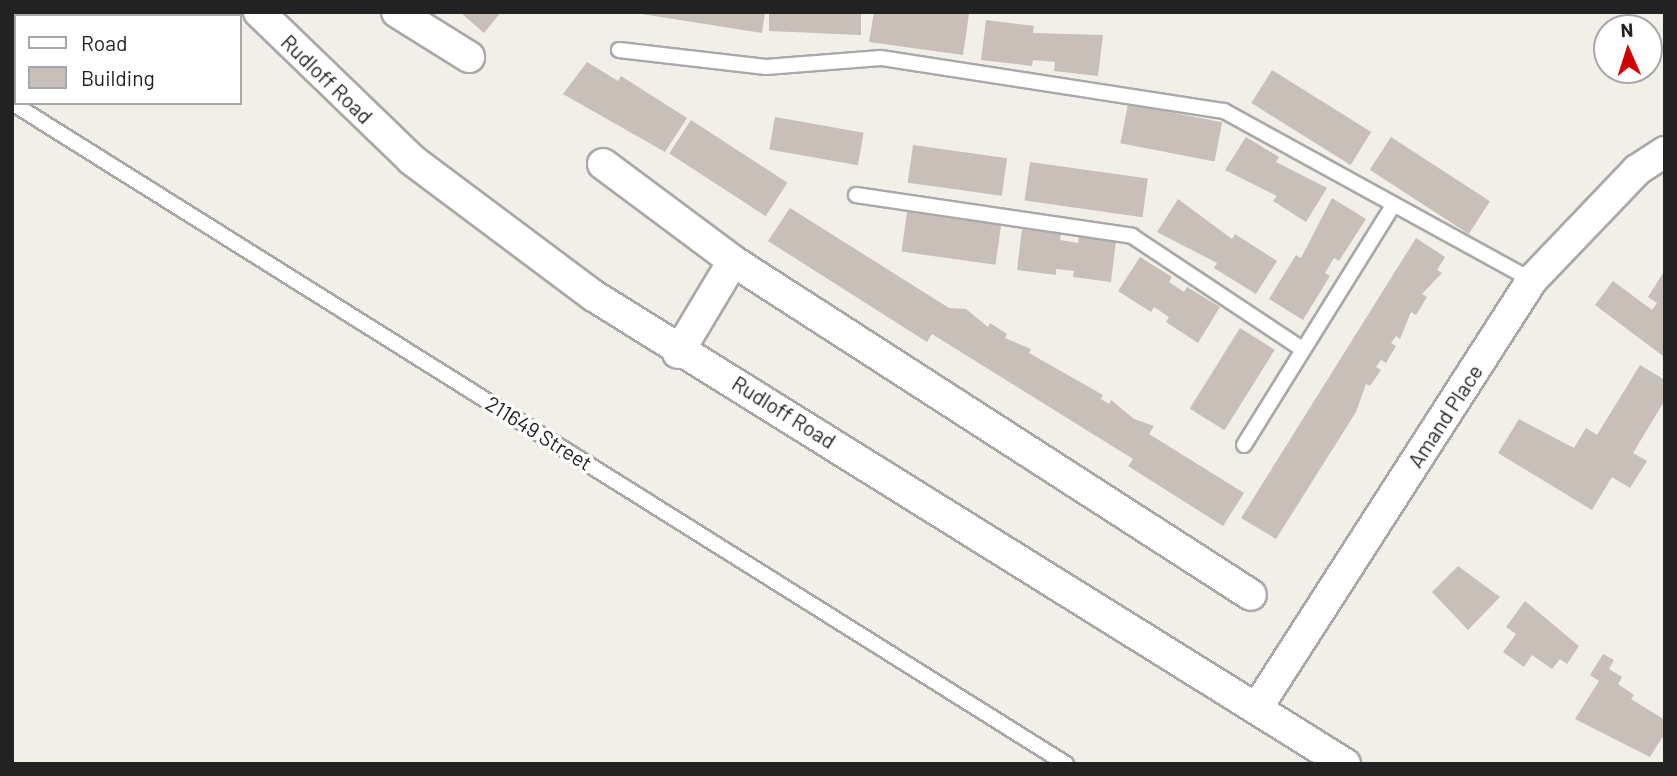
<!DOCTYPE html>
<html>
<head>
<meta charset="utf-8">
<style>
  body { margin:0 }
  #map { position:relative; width:1677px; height:776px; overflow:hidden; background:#f2efe9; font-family:Barlow,sans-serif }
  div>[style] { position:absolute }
  .building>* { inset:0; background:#c7bfb8; transform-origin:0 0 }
  .roads { filter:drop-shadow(2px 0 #a9a9a9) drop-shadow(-2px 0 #a9a9a9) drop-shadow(0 2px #a9a9a9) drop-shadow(0 -2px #a9a9a9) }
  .lane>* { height:14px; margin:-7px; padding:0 7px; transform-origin:7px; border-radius:7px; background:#fff }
  .street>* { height:30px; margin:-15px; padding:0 15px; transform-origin:15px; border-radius:15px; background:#fff }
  span { translate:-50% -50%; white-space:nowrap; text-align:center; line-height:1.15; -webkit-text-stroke:7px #fff; paint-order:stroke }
  .street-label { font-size:21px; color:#222 }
  .frame { position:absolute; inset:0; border:14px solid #222; pointer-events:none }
  .legend { position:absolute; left:14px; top:14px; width:228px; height:91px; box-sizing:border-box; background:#fff; border:2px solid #a7a7a7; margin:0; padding:9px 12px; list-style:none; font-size:21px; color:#222 }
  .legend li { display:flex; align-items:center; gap:14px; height:35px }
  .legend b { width:35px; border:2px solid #a7a7a7 }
  .north { position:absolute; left:1593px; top:14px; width:70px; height:70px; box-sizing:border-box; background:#fff; border:2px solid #a7a7a7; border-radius:50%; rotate:357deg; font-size:19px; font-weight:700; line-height:28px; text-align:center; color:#222 }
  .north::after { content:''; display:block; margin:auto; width:24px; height:32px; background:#d40000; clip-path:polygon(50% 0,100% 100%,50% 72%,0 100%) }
</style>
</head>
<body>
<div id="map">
  <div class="building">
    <i style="clip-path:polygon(460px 12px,501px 12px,484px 33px)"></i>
    <i style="clip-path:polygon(629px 12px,765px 12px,762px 33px)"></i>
    <i style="clip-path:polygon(769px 12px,861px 12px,861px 35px,769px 31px)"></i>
    <i style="clip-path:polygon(874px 12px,969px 14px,963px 55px,869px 42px)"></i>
    <i style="clip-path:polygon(986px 20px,1034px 26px,1033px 33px,1103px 35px,1098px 76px,1054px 71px,1055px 62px,1033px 60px,1032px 66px,981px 60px)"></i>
    <i style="clip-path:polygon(587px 62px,618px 81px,621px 76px,687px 118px,665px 152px,563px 94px)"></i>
    <i style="left:1272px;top:70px;width:117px;height:39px;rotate:32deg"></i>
    <i style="left:1128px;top:104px;width:96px;height:40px;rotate:11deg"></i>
    <i style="left:775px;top:117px;width:90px;height:33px;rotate:10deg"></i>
    <i style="left:691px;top:120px;width:115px;height:40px;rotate:33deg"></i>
    <i style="clip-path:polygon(1246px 137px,1279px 157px,1276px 162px,1327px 188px,1306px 222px,1273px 201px,1277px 196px,1225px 170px)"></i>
    <i style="left:1391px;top:137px;width:118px;height:39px;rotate:33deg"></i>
    <i style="left:913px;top:145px;width:95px;height:38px;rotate:8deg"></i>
    <i style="left:1030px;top:162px;width:119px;height:39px;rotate:8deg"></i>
    <i style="clip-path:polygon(1332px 198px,1366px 219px,1339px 261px,1334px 258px,1325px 273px,1330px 276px,1303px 320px,1269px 299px,1296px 255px,1301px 258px)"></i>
    <i style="clip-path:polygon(1178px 199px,1232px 239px,1235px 234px,1277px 261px,1256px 294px,1214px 268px,1217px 263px,1157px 232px)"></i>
    <i style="clip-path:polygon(790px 208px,949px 308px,966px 309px,988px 327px,990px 323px,1007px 334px,1005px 338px,1031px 349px,1029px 353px,1103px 395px,1101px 399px,1109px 404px,1111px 400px,1134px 419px,1154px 426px,1149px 434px,1244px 493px,1223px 526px,1128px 466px,1133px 459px,932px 334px,927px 342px,768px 241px)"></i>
    <i style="left:907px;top:212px;width:95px;height:40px;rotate:8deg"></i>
    <i style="clip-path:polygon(1022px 229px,1061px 234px,1060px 240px,1078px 243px,1079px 236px,1116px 241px,1111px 282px,1073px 277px,1074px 271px,1056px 269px,1056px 275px,1017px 270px)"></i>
    <i style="clip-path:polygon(1416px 238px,1445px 257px,1437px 270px,1442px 273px,1422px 294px,1427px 297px,1416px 315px,1411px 312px,1400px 339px,1396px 336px,1391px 343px,1396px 346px,1386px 363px,1381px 360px,1376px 367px,1381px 370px,1370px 386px,1366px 384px,1356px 412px,1276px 539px,1241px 518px)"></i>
    <i style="clip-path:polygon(1140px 257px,1172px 277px,1169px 282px,1184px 292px,1187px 287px,1220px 307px,1198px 343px,1166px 322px,1169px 317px,1154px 307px,1151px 312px,1118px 291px)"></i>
    <i style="clip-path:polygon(1665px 270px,1665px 353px,1663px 356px,1595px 305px,1613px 281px,1652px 310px,1657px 303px,1648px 297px)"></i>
    <i style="left:1240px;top:328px;width:41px;height:95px;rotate:32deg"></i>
    <i style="clip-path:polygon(1640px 365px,1665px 380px,1665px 400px,1633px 453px,1647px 461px,1630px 488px,1612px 477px,1592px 510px,1498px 453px,1519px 419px,1574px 448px,1586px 428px,1597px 435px)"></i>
    <i style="clip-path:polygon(1458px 566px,1500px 597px,1468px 630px,1432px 592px)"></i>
    <i style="clip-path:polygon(1525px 601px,1579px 646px,1567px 664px,1560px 659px,1552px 669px,1532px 655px,1524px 667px,1503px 652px,1516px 634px,1506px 627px)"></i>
    <i style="clip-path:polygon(1603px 654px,1614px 660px,1609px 669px,1622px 677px,1618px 684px,1634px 695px,1631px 699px,1665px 720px,1665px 733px,1650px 757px,1575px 719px,1599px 681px,1590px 675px)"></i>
  </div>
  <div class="roads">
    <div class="lane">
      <i style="left:619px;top:50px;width:148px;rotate:6.6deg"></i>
      <i style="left:766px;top:67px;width:115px;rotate:-4.5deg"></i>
      <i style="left:881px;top:58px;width:347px;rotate:8.8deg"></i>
      <i style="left:1224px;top:111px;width:351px;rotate:28.8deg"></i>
      <i style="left:12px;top:103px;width:1244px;rotate:32.09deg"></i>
      <i style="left:856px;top:195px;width:279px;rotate:8.4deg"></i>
      <i style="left:1132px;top:236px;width:204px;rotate:33.6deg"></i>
      <i style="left:1244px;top:445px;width:280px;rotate:-58.1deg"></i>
    </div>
    <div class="street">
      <i style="left:259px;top:12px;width:213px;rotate:44deg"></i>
      <i style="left:412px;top:160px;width:227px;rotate:36.8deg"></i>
      <i style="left:594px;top:296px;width:885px;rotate:31.93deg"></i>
      <i style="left:397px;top:12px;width:85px;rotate:32deg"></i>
      <i style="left:603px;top:164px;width:162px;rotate:36.7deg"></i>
      <i style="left:678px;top:353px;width:107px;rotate:-59.1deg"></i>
      <i style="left:733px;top:261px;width:616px;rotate:32.81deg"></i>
      <i style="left:1257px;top:708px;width:509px;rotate:-57.28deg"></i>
      <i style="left:1532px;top:280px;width:152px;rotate:-46.3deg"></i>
      <i style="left:1637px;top:170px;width:33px;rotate:-33deg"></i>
    </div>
  </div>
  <div class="street-label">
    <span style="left:327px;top:79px;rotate:44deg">Rudloff Road</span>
    <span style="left:784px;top:412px;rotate:32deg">Rudloff Road</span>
    <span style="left:1445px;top:416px;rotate:-57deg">Amand Place</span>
    <span style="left:539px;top:433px;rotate:32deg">211649 Street</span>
  </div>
  <div class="frame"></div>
  <ul class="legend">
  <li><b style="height:9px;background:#fff"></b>Road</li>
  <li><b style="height:19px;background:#c7bfb8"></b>Building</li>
  </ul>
  <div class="north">N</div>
</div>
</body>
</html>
